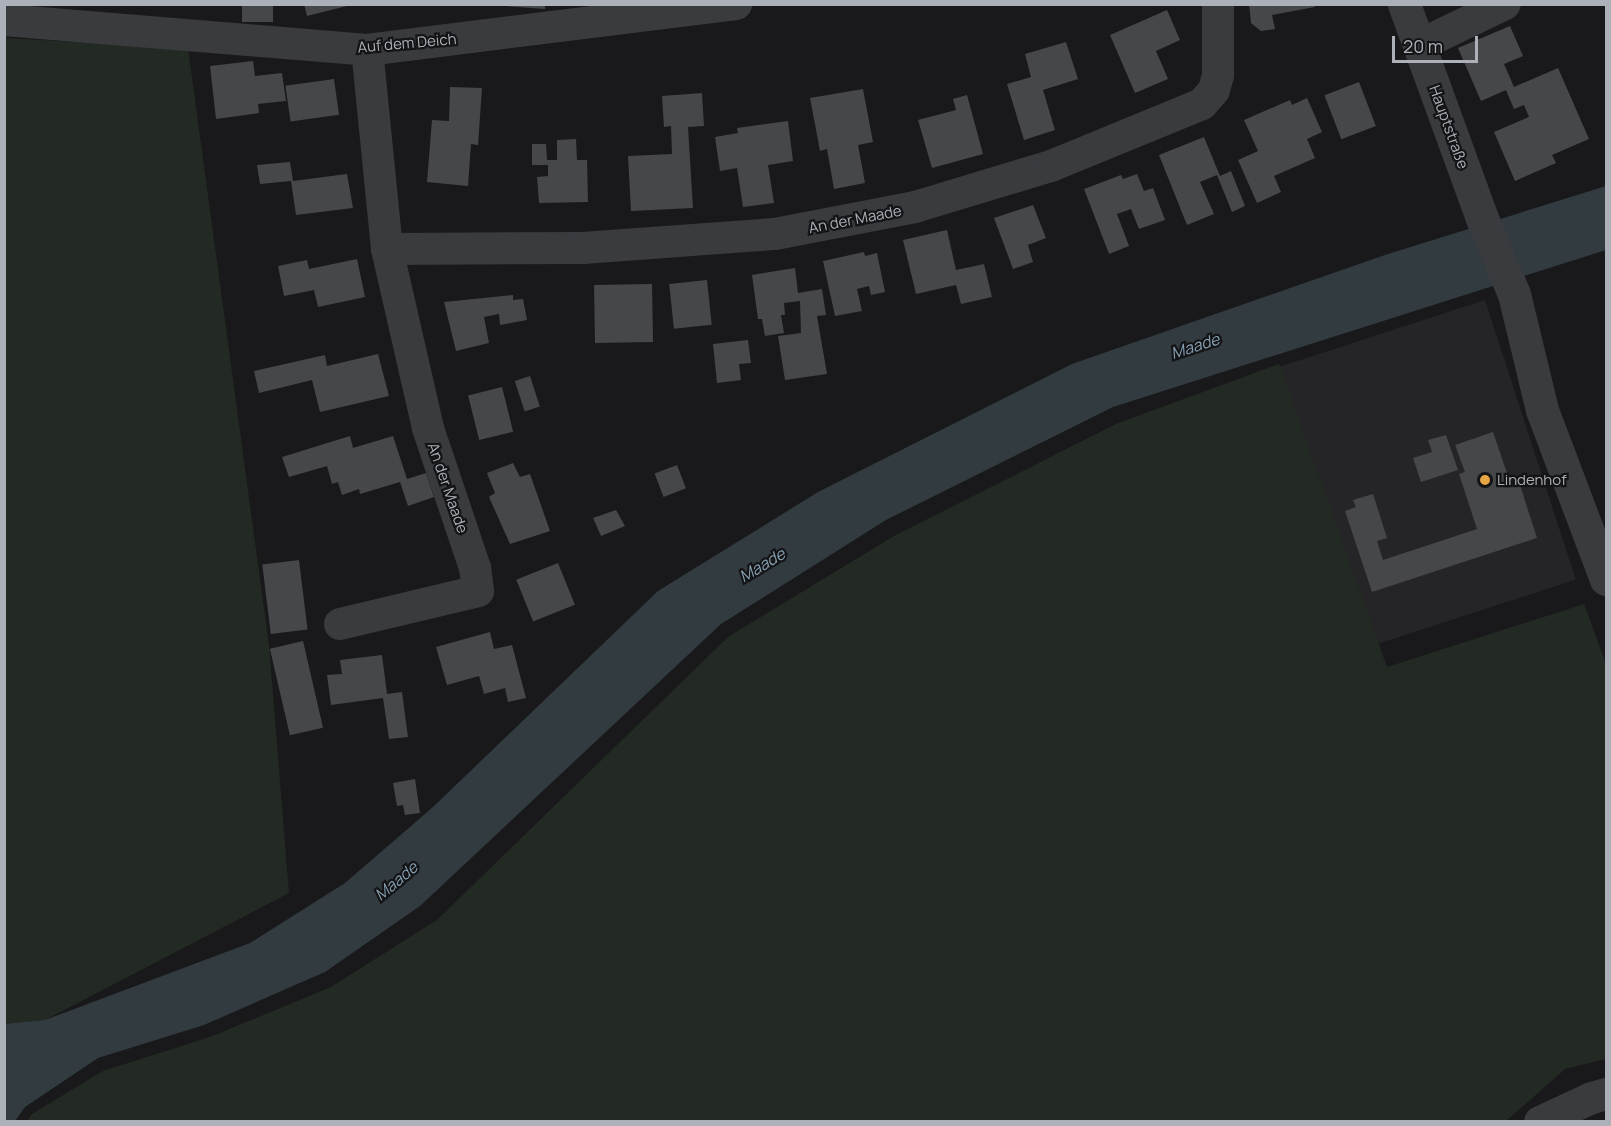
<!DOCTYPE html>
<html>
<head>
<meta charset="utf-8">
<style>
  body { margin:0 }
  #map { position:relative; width:1611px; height:1126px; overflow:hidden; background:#19191b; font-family:Manrope,sans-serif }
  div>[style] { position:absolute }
  .built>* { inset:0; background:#252528; transform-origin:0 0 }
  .green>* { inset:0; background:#232a23 }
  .water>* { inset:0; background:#313b40 }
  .building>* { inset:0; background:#46474b; transform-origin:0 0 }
  .minor>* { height:32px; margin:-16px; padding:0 16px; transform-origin:16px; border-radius:16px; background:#3a3b3f }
  .tertiary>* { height:33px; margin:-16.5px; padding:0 16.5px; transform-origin:16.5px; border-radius:16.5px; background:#3a3b3f }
  .dots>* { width:16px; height:16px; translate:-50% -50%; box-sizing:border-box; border:3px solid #141416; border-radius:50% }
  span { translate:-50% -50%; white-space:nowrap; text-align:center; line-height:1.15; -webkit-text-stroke:4.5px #141416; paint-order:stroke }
  .street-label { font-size:15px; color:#acb1b9 }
  .poi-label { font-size:15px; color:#acb1b9 }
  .left { translate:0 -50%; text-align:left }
  .water-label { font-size:16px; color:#85a0b2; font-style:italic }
  .frame { position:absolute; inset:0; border:6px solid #acb1b9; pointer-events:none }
  .scale { position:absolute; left:1392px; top:36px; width:86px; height:27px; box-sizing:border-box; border:3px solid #acb1b9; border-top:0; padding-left:8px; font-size:18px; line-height:21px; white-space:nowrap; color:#acb1b9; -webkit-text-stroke:4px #141416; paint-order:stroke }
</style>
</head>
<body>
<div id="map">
  <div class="built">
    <i style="left:1485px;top:300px;width:294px;height:216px;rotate:72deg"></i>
  </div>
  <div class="green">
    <i style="clip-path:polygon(4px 38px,188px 48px,269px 645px,289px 893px,45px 1020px,5px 1024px)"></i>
    <i style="clip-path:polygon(1279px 364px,1387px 667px,1584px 604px,1606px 664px,1606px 1059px,1565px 1069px,1506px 1121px,27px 1121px,32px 1114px,103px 1071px,210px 1037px,331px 987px,437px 920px,728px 637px,894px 536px,1116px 424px)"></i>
  </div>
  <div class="water">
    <i style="clip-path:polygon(1606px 186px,1606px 250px,1113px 407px,886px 520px,721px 624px,420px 906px,325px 972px,204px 1025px,98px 1058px,25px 1107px,15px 1121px,5px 1121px,4px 1024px,45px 1020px,250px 943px,345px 883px,433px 807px,658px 591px,818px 492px,1072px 364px,1385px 255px)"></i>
  </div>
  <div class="building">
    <i style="left:242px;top:4px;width:31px;height:18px"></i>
    <i style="clip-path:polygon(304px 4px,351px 4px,351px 5px,307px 16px)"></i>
    <i style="clip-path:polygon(480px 4px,545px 4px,545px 9px)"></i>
    <i style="clip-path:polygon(1249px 4px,1314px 4px,1315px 7px,1272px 15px,1275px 29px,1261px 31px,1251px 23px)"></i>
    <i style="clip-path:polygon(1167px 10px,1180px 40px,1156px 51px,1168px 79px,1135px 93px,1110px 35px)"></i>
    <i style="clip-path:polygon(1510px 26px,1523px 56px,1504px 64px,1514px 87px,1558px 68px,1589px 139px,1552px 155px,1556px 163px,1515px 181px,1494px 132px,1529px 117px,1524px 105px,1514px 109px,1506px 90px,1481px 101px,1458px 48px)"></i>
    <i style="clip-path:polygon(1066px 42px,1078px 79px,1043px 90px,1055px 130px,1024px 140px,1007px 84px,1031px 77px,1025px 54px)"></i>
    <i style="clip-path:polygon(253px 61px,255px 76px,282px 73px,286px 101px,258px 104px,259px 113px,216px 119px,210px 66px)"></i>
    <i style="left:334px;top:79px;width:36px;height:49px;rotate:82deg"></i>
    <i style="left:1359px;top:82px;width:47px;height:37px;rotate:69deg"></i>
    <i style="clip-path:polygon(450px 87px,482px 88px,478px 145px,471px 144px,468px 186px,427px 182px,432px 120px,449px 121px)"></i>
    <i style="clip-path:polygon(863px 89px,873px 142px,858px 145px,865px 183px,834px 189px,827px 149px,820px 151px,810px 98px)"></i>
    <i style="clip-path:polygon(702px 93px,704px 126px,688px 127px,693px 208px,631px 211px,628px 156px,672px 154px,671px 126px,664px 127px,662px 96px)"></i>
    <i style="clip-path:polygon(967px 95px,983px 154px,932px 168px,918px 120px,956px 110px,953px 99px)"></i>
    <i style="clip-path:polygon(1307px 98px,1322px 132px,1307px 139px,1315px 158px,1274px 176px,1281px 192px,1257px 203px,1238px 160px,1258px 151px,1244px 120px,1290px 100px,1292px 105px)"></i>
    <i style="clip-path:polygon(788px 121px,793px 161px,768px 165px,774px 203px,743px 207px,737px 168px,720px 171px,715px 137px,738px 133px,737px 128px)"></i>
    <i style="clip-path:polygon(1204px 137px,1220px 176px,1231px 171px,1245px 206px,1232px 212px,1217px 175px,1200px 182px,1214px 214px,1187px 225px,1159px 155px)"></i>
    <i style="clip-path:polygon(576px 139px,577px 160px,587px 160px,588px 202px,539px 203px,537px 177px,548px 176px,548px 165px,532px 165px,532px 144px,546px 144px,547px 160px,557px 160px,557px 140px)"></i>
    <i style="clip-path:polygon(290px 162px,293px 181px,347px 174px,353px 208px,296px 215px,291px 181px,260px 184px,257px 165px)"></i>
    <i style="clip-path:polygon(1137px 174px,1144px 191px,1153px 188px,1165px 220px,1139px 229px,1131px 209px,1117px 214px,1129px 246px,1109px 254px,1084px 189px,1121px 175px,1123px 179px)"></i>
    <i style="clip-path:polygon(1033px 205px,1046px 238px,1028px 245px,1033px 262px,1013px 269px,994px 218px)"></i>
    <i style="clip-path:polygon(947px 230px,956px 270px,984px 264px,992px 297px,961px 304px,956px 285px,916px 294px,903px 240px)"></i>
    <i style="clip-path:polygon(864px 252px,865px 256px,877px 253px,885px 292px,871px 295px,869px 286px,857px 289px,862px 311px,835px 316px,823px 261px)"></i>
    <i style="clip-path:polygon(357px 259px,365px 297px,318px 307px,314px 290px,284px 296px,278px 266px,307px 260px,309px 269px)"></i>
    <i style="clip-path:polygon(795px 268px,798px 293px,822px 289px,826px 315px,817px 316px,827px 374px,785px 380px,778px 336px,801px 333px,800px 301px,784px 303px,785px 315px,781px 315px,784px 333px,765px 336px,762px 319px,758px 319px,752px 275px)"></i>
    <i style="left:707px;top:280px;width:45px;height:38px;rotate:84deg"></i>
    <i style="left:652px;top:284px;width:58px;height:58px;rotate:89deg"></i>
    <i style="clip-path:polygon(513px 295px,513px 300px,523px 299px,527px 320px,500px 325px,499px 314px,484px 317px,489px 343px,456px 351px,444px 302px)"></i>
    <i style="clip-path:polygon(748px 340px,751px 363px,739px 364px,741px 380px,717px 383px,713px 344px)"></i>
    <i style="clip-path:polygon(378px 354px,389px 396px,320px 412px,312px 380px,259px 393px,254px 371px,325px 355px,327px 366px)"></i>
    <i style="left:530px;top:376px;width:32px;height:16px;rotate:72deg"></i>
    <i style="left:502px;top:387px;width:46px;height:35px;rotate:76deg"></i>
    <i style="clip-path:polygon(1493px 432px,1511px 485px,1519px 482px,1537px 538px,1372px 592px,1345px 511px,1356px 507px,1353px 500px,1373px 494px,1387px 538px,1377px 541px,1383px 560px,1477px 529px,1459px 474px,1465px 472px,1455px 445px)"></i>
    <i style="clip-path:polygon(1446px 435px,1458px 470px,1421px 482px,1413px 458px,1432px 452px,1428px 440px)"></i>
    <i style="clip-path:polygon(350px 436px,353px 448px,393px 436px,407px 479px,426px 473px,434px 497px,408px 506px,400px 482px,360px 494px,359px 489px,342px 495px,338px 482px,332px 484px,327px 466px,289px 477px,282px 457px)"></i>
    <i style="clip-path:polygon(513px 463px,520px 477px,530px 474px,550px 531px,510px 544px,489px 497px,495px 493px,487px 473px)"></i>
    <i style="left:677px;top:465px;width:25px;height:24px;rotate:69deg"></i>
    <i style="clip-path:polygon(616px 510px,625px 526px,601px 536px,593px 518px)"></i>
    <i style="left:299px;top:560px;width:70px;height:37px;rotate:83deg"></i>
    <i style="left:558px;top:563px;width:45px;height:45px;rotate:68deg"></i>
    <i style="clip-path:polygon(490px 632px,494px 649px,512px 645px,526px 698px,508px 702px,505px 688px,484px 694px,479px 676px,447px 685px,436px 647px)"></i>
    <i style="left:303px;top:641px;width:89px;height:34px;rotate:77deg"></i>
    <i style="clip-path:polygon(382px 655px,387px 694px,402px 692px,408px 737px,389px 739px,383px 698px,331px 705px,327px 675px,342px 674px,340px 660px)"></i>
    <i style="clip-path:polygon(415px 779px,420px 813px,405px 815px,403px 805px,397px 806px,393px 783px)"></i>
  </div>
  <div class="minor">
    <i style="left:4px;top:20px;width:364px;rotate:4.7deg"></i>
    <i style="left:367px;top:50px;width:372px;rotate:-7.1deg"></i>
    <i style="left:1420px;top:45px;width:94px;rotate:-25.8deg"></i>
    <i style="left:387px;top:249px;width:196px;rotate:-0.3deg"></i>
    <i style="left:583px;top:248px;width:193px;rotate:-4.2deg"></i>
    <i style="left:775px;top:234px;width:143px;rotate:-10.9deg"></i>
    <i style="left:915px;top:207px;width:142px;rotate:-16.8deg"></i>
    <i style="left:1051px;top:166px;width:163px;rotate:-22.3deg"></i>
    <i style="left:1202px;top:104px;width:18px;rotate:-49deg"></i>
    <i style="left:1214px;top:90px;width:16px;rotate:-75deg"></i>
    <i style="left:1218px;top:75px;width:71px;rotate:-90deg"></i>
    <i style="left:340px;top:624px;width:142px;rotate:-13.4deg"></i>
    <i style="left:478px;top:591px;width:23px;rotate:-97deg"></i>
    <i style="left:475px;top:568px;width:148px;rotate:-108.6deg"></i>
    <i style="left:428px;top:428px;width:184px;rotate:-102.9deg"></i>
    <i style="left:387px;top:249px;width:200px;rotate:-95.7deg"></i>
    <i style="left:1540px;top:1122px;width:57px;rotate:-24.8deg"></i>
    <i style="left:1592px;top:1098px;width:15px;rotate:-16deg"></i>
  </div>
  <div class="tertiary">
    <i style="left:1404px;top:4px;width:226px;rotate:70deg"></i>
    <i style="left:1481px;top:216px;width:85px;rotate:67.1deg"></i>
    <i style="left:1514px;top:294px;width:119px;rotate:76.4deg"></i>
    <i style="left:1542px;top:410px;width:181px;rotate:69.3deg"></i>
  </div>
  <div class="dots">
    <i style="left:1485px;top:480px;background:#e7a544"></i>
  </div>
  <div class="street-label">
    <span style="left:407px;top:43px;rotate:-5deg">Auf dem Deich</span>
    <span style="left:1449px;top:127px;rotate:70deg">Hauptstraße</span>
    <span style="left:855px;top:219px;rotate:-11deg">An der Maade</span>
    <span style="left:448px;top:488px;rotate:71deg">An der Maade</span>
  </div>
  <div class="poi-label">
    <span class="left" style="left:1497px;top:480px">Lindenhof</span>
  </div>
  <div class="water-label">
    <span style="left:1195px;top:346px;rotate:-18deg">Maade</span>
    <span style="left:762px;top:565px;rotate:-31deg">Maade</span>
    <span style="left:396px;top:881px;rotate:-40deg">Maade</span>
  </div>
  <div class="frame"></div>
  <div class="scale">20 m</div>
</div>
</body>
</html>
